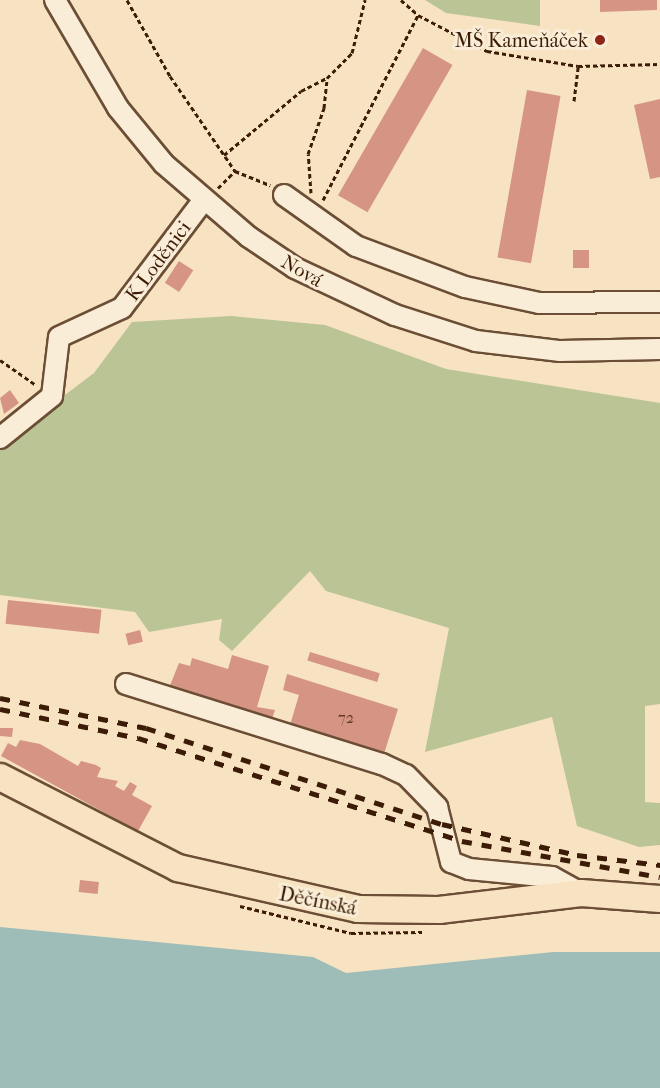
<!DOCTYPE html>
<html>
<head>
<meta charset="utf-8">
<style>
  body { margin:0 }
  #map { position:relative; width:660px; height:1088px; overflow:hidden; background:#f7e3c2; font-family:"IM FELL French Canon",serif }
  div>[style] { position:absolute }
  .green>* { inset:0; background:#bbc494 }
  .water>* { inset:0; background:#9ebdb9 }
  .building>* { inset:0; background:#d59484; transform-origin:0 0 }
  .path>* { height:3px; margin-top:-1.5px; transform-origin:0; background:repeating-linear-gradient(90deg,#3c1c06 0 4.5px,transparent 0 7.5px) }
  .roads { filter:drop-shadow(2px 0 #6b4e35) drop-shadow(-2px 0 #6b4e35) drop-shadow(0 2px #6b4e35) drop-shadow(0 -2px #6b4e35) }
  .minor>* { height:20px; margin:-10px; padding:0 10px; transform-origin:10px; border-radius:10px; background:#faedd7 }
  .major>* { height:26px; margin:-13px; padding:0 13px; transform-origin:13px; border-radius:13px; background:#f7e3c2 }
  .rail>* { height:4.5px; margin-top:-2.25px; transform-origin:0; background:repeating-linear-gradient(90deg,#3c1c06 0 10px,transparent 0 20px) }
  .dots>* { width:16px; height:16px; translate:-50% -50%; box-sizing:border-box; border:3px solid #faedd7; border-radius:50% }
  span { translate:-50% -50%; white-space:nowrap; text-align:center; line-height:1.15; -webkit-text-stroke:6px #faedd7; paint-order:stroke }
  .number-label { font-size:16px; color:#623a26 }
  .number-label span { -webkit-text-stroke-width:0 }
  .poi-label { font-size:20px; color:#3c1c06 }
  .right { translate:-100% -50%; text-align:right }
  .street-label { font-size:20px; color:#3c1c06 }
</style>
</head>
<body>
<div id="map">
  <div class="green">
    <i style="clip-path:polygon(425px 0,540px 0,540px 26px,446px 13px)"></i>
    <i style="clip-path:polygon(231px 316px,325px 325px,446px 369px,660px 403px,660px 704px,645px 706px,645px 802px,660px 803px,660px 845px,639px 847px,577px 826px,552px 717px,425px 752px,449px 628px,326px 591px,310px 571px,232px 651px,219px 640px,222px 619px,149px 632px,135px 612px,0 595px,0 444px,94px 373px,132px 322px)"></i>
  </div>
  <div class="water">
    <i style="clip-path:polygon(0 927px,313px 957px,346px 973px,553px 952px,660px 952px,660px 1088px,0 1088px)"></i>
  </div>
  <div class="building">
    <i style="clip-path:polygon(600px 0,657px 0,657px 10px,600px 12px)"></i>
    <i style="left:423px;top:48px;width:34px;height:170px;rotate:30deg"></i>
    <i style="left:527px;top:90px;width:34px;height:170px;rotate:10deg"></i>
    <i style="clip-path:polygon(660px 99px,660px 177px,650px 179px,634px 105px)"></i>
    <i style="left:573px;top:250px;width:16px;height:18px"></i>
    <i style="left:179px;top:261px;width:17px;height:26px;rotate:33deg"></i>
    <i style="clip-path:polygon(10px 390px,19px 403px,4px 414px,0 398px)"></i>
    <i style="left:8px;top:600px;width:94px;height:24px;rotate:6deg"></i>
    <i style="left:140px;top:630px;width:12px;height:15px;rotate:76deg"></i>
    <i style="left:310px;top:652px;width:73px;height:9px;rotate:17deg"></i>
    <i style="clip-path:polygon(232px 655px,269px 666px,257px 707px,275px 710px,272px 719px,169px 688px,179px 663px,190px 666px,192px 658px,228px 669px)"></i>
    <i style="clip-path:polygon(287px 674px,398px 709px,384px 754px,290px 725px,299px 695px,283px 690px)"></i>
    <i style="clip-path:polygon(0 728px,13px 728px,12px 737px,0 736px)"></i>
    <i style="clip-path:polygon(20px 740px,40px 744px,78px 766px,81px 761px,96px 765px,101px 768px,97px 777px,118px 781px,115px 786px,124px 791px,130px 782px,137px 786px,132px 795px,152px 806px,138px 831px,1px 756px,8px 743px,16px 747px)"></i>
    <i style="left:80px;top:880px;width:19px;height:12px;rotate:6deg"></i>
  </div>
  <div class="path">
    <i style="left:127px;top:0;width:87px;rotate:60.5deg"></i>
    <i style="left:170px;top:76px;width:115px;rotate:55.6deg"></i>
    <i style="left:401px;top:0;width:23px;rotate:41deg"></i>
    <i style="left:418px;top:15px;width:78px;rotate:27.6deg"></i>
    <i style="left:487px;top:51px;width:92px;rotate:9.4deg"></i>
    <i style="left:578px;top:66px;width:82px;rotate:-1.4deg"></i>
    <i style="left:574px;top:101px;width:34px;rotate:-83deg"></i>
    <i style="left:224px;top:155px;width:100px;rotate:-39.7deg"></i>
    <i style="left:301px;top:91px;width:29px;rotate:-27deg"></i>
    <i style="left:218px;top:188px;width:24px;rotate:-45deg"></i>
    <i style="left:235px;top:171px;width:38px;rotate:22deg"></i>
    <i style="left:311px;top:193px;width:39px;rotate:-94deg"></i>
    <i style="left:308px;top:154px;width:49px;rotate:-70.8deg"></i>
    <i style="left:324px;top:108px;width:30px;rotate:-84deg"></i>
    <i style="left:327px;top:78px;width:35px;rotate:-45deg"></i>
    <i style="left:352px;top:53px;width:55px;rotate:-76.2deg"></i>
    <i style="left:323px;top:200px;width:208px;rotate:-62.8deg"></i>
    <i style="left:0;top:360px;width:44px;rotate:34.8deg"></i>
    <i style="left:240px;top:906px;width:114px;rotate:13.7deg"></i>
    <i style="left:351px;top:933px;width:71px;rotate:-0.8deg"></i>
  </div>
  <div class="roads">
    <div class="minor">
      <i style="left:55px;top:0;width:125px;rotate:59.7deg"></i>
      <i style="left:118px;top:108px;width:72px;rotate:50.6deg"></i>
      <i style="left:164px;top:164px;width:112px;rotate:40.7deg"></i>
      <i style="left:249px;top:237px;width:55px;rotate:34deg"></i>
      <i style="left:295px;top:268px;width:110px;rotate:25.2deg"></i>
      <i style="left:395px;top:315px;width:85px;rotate:17.8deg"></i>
      <i style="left:476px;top:341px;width:85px;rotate:6.8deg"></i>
      <i style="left:560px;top:351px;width:100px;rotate:-1.1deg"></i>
      <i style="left:284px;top:195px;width:88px;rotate:35.3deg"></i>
      <i style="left:356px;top:246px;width:116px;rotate:20.6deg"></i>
      <i style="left:465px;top:287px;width:76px;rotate:12.2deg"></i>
      <i style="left:539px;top:303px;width:121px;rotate:-0.5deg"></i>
      <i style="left:0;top:438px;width:67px;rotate:-38.9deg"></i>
      <i style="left:52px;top:396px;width:59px;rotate:-83.2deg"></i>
      <i style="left:59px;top:337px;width:69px;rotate:-24.7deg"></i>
      <i style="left:122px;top:308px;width:134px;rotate:-52.9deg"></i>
      <i style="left:126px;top:684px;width:268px;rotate:17.4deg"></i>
      <i style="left:382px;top:764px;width:26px;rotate:25deg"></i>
      <i style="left:406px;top:775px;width:45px;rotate:45.9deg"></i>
      <i style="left:437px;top:807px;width:57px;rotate:75.7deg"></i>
      <i style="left:451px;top:862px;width:19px;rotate:21deg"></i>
      <i style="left:469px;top:869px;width:83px;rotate:5.5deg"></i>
      <i style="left:552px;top:877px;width:33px;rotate:29deg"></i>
    </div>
    <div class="major">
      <i style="left:0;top:777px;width:200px;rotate:27.1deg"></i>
      <i style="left:178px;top:868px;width:185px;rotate:12.8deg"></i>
      <i style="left:358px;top:909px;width:81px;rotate:0.7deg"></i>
      <i style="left:439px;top:910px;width:143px;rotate:-6.8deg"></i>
      <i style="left:581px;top:893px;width:79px;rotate:4.3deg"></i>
    </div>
  </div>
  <div class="rail">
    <i style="left:0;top:698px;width:149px;rotate:11.6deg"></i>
    <i style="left:146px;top:728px;width:311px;rotate:18deg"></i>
    <i style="left:442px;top:824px;width:139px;rotate:12.9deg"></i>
    <i style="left:577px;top:855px;width:84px;rotate:6.9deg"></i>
    <i style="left:0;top:709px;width:141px;rotate:11.9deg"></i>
    <i style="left:138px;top:738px;width:340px;rotate:17.6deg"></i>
    <i style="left:462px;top:841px;width:201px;rotate:10.3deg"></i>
  </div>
  <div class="dots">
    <i style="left:600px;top:40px;background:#8f2418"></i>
  </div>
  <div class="number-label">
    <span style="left:346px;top:718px">72</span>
  </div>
  <div class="poi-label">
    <span class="right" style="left:588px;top:40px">MŠ Kameňáček</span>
  </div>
  <div class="street-label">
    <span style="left:158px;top:261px;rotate:-53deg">K Loděnici</span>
    <span style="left:302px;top:271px;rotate:30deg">Nová</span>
    <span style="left:318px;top:901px;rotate:11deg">Děčínská</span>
  </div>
</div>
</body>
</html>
